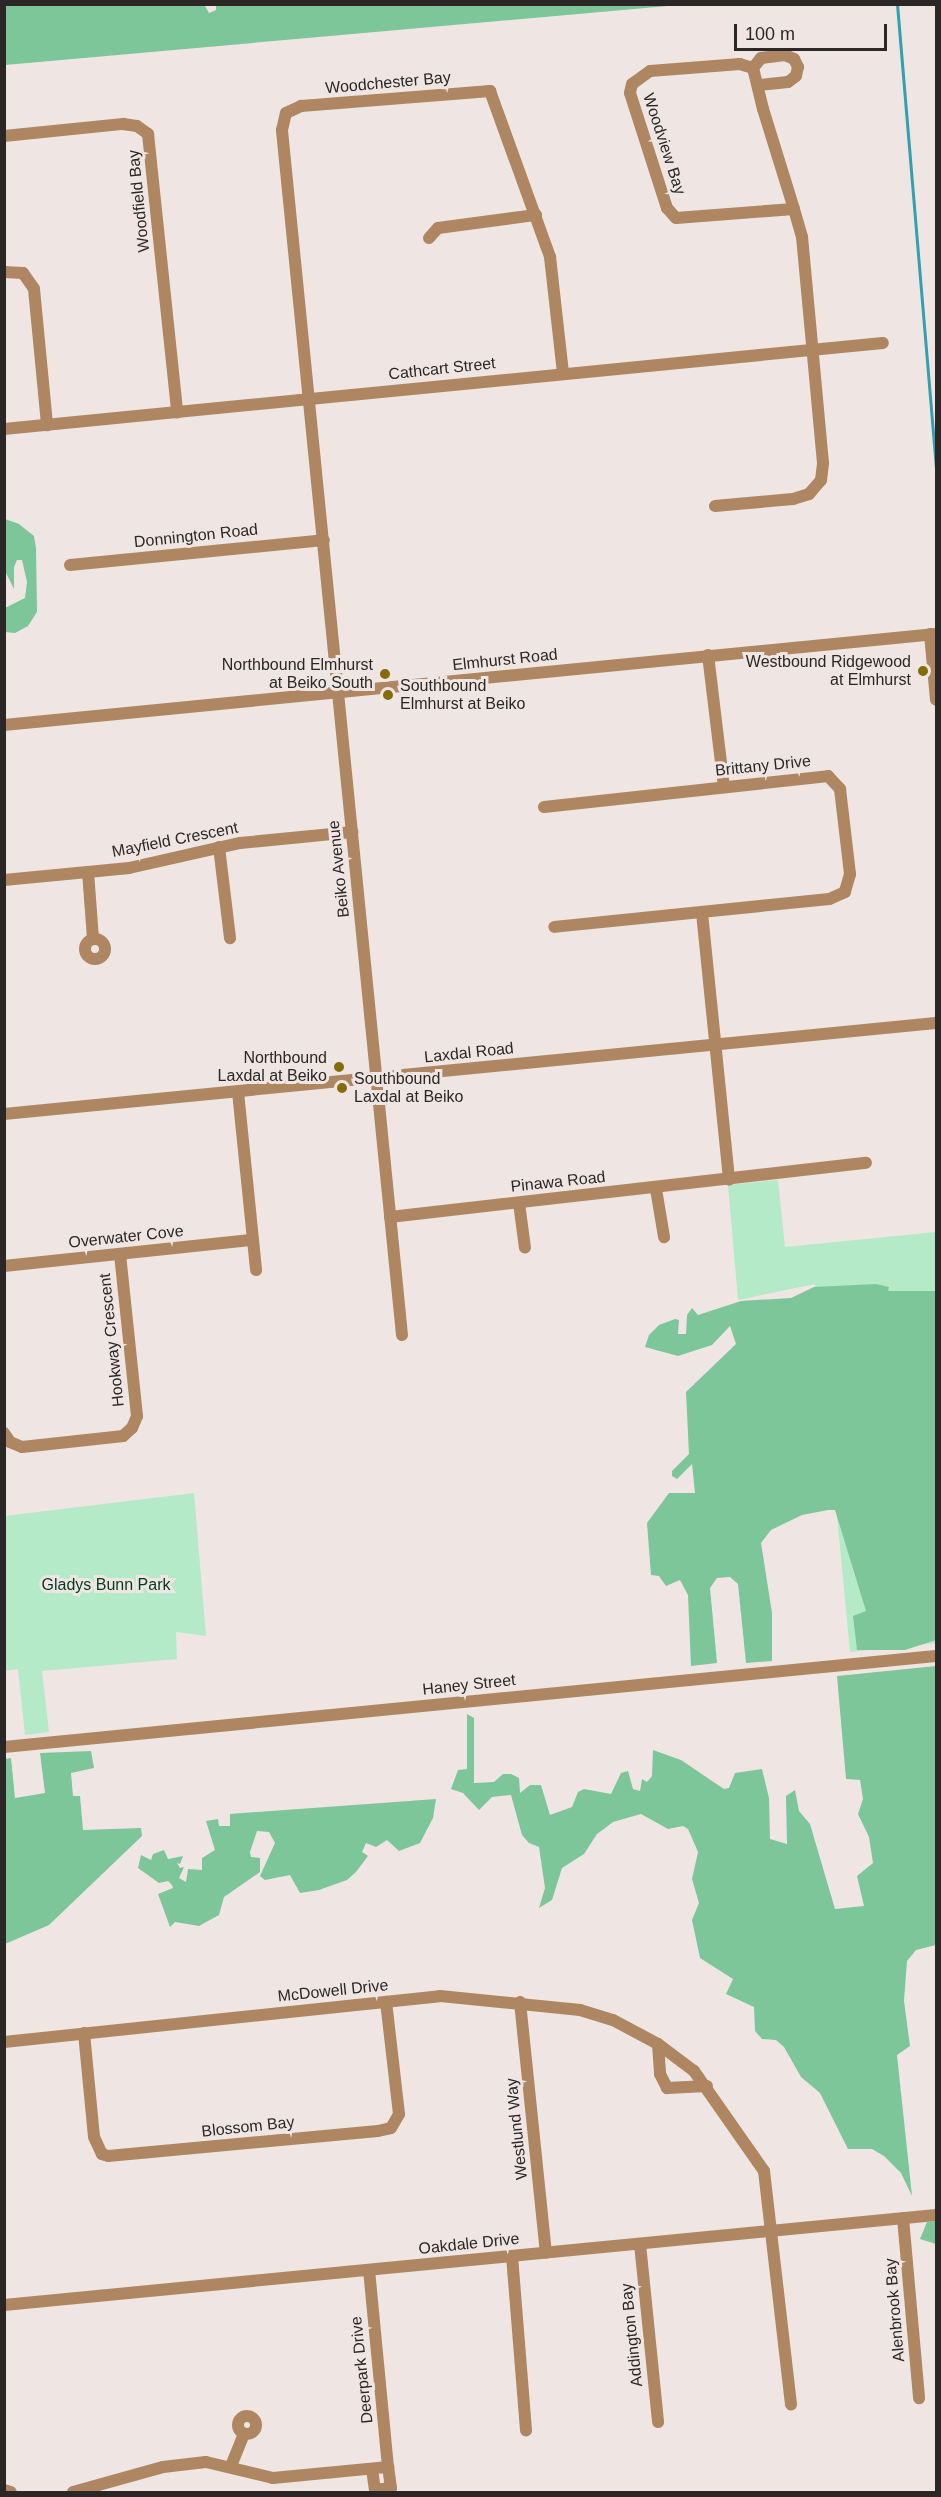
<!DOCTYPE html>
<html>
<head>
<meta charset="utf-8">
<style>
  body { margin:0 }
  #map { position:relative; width:941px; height:2497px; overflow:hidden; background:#efe6e3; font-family:Helvetica,sans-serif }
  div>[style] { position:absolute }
  .green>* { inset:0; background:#b4eac7 }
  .forest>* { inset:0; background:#7dc699 }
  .stream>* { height:3px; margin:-1.5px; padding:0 1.5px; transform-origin:1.5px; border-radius:1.5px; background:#32a0af }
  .minor>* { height:12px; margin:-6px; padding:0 6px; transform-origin:6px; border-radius:6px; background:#ae8661 }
  .minor>.ring { margin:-6px; padding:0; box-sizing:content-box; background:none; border:12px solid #ae8661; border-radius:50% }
  .dots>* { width:16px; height:16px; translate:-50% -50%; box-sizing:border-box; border:3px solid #efe6e3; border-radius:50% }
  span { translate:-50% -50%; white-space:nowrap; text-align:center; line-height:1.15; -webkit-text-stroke:6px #efe6e3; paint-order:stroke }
  .street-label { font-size:16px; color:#2b2726 }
  .poi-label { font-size:16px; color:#2b2726 }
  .right { translate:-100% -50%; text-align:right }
  .left { translate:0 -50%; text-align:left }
  .park-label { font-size:16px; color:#003b1f }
  .frame { position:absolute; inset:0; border:6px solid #2b2726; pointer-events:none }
  .scale { position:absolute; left:734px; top:24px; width:153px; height:27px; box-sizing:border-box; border:3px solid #2b2726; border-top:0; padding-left:8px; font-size:18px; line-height:21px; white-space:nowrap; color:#2b2726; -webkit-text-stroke:4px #efe6e3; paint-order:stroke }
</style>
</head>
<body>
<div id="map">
  <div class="green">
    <i style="clip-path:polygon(778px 1180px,785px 1247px,936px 1232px,936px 1643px,850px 1652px,815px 1284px,738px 1300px,728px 1185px)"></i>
    <i style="clip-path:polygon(194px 1493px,206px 1636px,176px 1632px,177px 1659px,42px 1671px,49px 1732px,25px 1735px,18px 1669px,5px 1671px,5px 1516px)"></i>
  </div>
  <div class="forest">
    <i style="clip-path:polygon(204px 4px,209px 13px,216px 10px,216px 4px,679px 5px,5px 65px,5px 5px)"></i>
    <i style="clip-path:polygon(5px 519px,19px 524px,34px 536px,36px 548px,37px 612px,28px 626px,15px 633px,5px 632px,5px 608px,25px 598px,27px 582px,22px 560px,17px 560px,14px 567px,14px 589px,5px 571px)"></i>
    <i style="clip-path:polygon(876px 1284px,889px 1287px,888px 1291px,936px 1291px,936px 1640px,905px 1650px,857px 1650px,853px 1616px,866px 1611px,835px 1510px,828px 1510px,802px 1515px,771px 1530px,761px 1543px,772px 1613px,772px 1661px,746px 1663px,738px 1584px,730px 1577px,717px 1578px,710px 1588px,717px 1663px,691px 1666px,688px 1595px,680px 1580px,666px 1586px,659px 1576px,651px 1575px,647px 1523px,669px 1493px,695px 1493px,692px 1464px,677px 1479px,672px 1476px,672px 1471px,689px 1454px,686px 1392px,736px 1344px,730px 1326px,712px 1345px,678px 1356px,645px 1347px,649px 1335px,659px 1325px,675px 1319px,679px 1320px,678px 1334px,686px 1334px,687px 1315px,692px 1308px,698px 1315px,741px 1301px,791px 1298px,814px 1287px)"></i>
    <i style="clip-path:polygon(936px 1666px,936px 1945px,916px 1950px,907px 1961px,904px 2001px,910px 2046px,897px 2055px,912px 2196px,901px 2173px,884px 2156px,872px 2149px,848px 2149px,820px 2093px,801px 2077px,784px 2047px,776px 2040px,762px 2039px,755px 2031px,754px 2007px,726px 1994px,733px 1979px,700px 1958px,692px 1920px,699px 1903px,692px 1879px,698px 1852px,688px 1829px,683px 1826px,668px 1829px,641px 1814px,613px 1822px,597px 1834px,584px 1854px,562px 1868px,552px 1900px,539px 1908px,545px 1888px,539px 1847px,529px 1843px,522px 1835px,511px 1795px,492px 1797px,479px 1810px,463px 1793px,451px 1789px,458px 1770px,467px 1769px,467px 1714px,474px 1718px,474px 1783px,494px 1782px,503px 1774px,511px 1774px,519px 1778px,520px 1793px,530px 1785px,541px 1785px,550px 1815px,572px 1807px,578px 1792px,584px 1789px,611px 1794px,621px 1773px,628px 1771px,633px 1789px,640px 1791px,642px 1779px,647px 1782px,652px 1776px,653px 1750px,681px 1760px,724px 1789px,729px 1788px,735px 1773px,762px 1769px,769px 1798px,770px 1839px,787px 1844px,786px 1796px,795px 1790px,799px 1811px,810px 1824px,835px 1909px,864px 1906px,857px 1876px,873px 1863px,869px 1837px,858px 1814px,863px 1799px,860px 1780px,846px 1779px,837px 1676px)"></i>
    <i style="clip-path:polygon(91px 1751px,94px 1768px,71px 1773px,73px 1796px,80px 1796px,83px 1830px,141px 1828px,142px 1836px,49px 1925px,5px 1944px,5px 1759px,11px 1758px,15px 1798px,45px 1793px,40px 1753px)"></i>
    <i style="clip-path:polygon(436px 1799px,433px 1818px,420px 1843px,399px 1851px,387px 1840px,376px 1847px,366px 1843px,362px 1852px,368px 1856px,356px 1872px,347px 1880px,319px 1890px,300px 1893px,290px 1875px,265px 1880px,260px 1876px,275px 1843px,269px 1832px,257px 1831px,250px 1852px,251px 1857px,260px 1858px,260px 1872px,224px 1897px,219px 1915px,199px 1926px,175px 1922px,170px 1927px,158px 1894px,173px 1888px,172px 1885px,168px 1881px,159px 1883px,138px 1868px,141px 1855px,151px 1860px,153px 1854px,164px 1850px,168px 1859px,183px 1856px,180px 1864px,177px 1863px,180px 1868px,184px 1867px,179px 1878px,186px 1882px,188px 1869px,202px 1870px,202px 1858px,215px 1850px,206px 1821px,218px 1819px,219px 1826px,230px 1826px,230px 1814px)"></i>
    <i style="clip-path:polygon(936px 2221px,936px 2244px,920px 2239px,927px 2222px)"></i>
  </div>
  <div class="stream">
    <i style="left:897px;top:4px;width:468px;rotate:85.2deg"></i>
  </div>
  <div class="minor">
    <i style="left:753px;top:68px;width:13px;rotate:-51deg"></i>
    <i style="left:761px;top:58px;width:24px;rotate:-7deg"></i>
    <i style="left:785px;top:55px;width:10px;rotate:24deg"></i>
    <i style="left:794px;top:59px;width:9px;rotate:63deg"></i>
    <i style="left:798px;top:67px;width:9px;rotate:103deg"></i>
    <i style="left:796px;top:76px;width:10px;rotate:143deg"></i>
    <i style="left:788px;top:82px;width:28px;rotate:174deg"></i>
    <i style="left:4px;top:136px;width:120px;rotate:-5.8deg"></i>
    <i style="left:123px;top:124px;width:14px;rotate:8deg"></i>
    <i style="left:137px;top:126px;width:14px;rotate:36deg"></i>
    <i style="left:148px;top:134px;width:280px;rotate:84deg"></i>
    <i style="left:429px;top:238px;width:13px;rotate:-48deg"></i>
    <i style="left:438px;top:228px;width:99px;rotate:-7.6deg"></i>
    <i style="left:4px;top:272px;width:19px;rotate:3deg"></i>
    <i style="left:23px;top:273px;width:19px;rotate:55deg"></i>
    <i style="left:34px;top:289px;width:137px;rotate:84.5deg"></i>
    <i style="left:4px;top:429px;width:883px;rotate:-5.59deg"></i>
    <i style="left:715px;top:506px;width:78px;rotate:-5.1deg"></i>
    <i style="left:793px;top:499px;width:17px;rotate:-17deg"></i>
    <i style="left:809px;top:494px;width:18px;rotate:-49deg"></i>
    <i style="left:821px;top:480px;width:17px;rotate:-83deg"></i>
    <i style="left:823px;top:463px;width:227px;rotate:-95.3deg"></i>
    <i style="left:802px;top:237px;width:29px;rotate:-106deg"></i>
    <i style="left:794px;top:209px;width:105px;rotate:-107.2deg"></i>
    <i style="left:763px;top:109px;width:42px;rotate:-103.7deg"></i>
    <i style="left:753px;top:68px;width:14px;rotate:-163deg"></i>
    <i style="left:740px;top:64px;width:90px;rotate:175.6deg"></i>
    <i style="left:650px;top:71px;width:22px;rotate:144deg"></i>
    <i style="left:632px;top:84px;width:9px;rotate:103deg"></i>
    <i style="left:630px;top:93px;width:121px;rotate:72.2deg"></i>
    <i style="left:667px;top:208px;width:13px;rotate:48deg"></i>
    <i style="left:676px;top:218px;width:118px;rotate:-4.4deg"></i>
    <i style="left:70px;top:565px;width:255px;rotate:-5.6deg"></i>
    <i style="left:930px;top:634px;width:66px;rotate:84.8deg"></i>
    <i style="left:708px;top:655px;width:133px;rotate:83.1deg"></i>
    <i style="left:4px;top:725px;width:936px;rotate:-5.58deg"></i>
    <i style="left:544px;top:807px;width:286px;rotate:-6.2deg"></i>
    <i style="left:828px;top:776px;width:18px;rotate:47deg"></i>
    <i style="left:840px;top:789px;width:86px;rotate:83.3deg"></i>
    <i style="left:850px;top:874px;width:19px;rotate:106deg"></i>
    <i style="left:845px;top:892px;width:17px;rotate:156deg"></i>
    <i style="left:829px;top:899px;width:276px;rotate:174.2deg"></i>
    <i style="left:219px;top:847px;width:92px;rotate:83.1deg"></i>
    <i style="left:88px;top:872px;width:67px;rotate:85.7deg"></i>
    <i style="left:4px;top:880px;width:126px;rotate:-5.5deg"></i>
    <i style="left:129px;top:868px;width:114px;rotate:-12.7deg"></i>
    <i style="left:240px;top:843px;width:113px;rotate:-5.6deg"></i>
    <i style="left:702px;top:913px;width:268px;rotate:84.2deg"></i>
    <i class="ring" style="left:85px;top:939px;width:8px;height:8px"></i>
    <i style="left:238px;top:1092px;width:179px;rotate:84.2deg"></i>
    <i style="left:4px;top:1114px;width:936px;rotate:-5.58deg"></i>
    <i style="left:656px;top:1189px;width:49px;rotate:80.5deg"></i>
    <i style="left:519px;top:1203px;width:45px;rotate:82.4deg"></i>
    <i style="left:390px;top:1217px;width:479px;rotate:-6.5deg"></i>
    <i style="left:4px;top:1266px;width:248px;rotate:-6deg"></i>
    <i style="left:402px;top:1335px;width:1211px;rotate:-95.69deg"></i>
    <i style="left:282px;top:130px;width:17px;rotate:-77deg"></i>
    <i style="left:286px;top:113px;width:17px;rotate:-25deg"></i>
    <i style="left:301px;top:106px;width:190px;rotate:-4.5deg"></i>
    <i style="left:490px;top:91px;width:177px;rotate:70.1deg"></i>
    <i style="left:550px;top:257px;width:117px;rotate:83.6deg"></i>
    <i style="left:4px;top:1433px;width:11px;rotate:56deg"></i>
    <i style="left:10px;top:1442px;width:13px;rotate:23deg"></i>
    <i style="left:22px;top:1447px;width:102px;rotate:-6.2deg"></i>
    <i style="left:123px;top:1436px;width:12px;rotate:-42deg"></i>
    <i style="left:132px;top:1428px;width:13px;rotate:-67deg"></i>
    <i style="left:137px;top:1416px;width:162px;rotate:-96deg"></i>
    <i style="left:4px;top:1747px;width:936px;rotate:-5.58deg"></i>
    <i style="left:520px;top:2002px;width:252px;rotate:84.1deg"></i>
    <i style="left:84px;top:2033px;width:104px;rotate:84.5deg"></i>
    <i style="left:94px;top:2137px;width:19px;rotate:65deg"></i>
    <i style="left:102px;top:2154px;width:6px;rotate:18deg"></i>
    <i style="left:108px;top:2156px;width:271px;rotate:-5.3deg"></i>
    <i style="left:378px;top:2131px;width:13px;rotate:-13deg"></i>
    <i style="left:391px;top:2128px;width:16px;rotate:-60deg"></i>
    <i style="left:399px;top:2114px;width:113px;rotate:-96.6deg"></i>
    <i style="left:4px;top:2042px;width:438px;rotate:-6deg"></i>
    <i style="left:440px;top:1996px;width:141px;rotate:5.7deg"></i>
    <i style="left:580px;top:2010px;width:34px;rotate:17deg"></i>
    <i style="left:613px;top:2020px;width:51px;rotate:28.1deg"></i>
    <i style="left:658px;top:2044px;width:45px;rotate:36.9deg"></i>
    <i style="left:694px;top:2071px;width:122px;rotate:55deg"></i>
    <i style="left:764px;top:2171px;width:235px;rotate:83.4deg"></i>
    <i style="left:658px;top:2044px;width:30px;rotate:86deg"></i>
    <i style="left:660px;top:2074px;width:16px;rotate:63deg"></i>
    <i style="left:667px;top:2088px;width:40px;rotate:-2.9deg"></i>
    <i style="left:903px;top:2218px;width:181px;rotate:84.9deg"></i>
    <i style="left:640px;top:2244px;width:179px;rotate:84.2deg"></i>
    <i style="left:512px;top:2256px;width:175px;rotate:85.4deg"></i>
    <i style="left:4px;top:2305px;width:936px;rotate:-5.52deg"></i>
    <i class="ring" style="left:238px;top:2416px;width:6px;height:6px"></i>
    <i style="left:231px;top:2466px;width:35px;rotate:-68deg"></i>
    <i style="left:372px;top:2469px;width:21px;rotate:82deg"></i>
    <i style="left:375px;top:2490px;width:16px;rotate:-7deg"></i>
    <i style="left:391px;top:2488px;width:21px;rotate:-98deg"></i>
    <i style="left:4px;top:2490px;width:7px;rotate:16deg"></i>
    <i style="left:73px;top:2492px;width:93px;rotate:-15.5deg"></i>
    <i style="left:163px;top:2467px;width:43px;rotate:-6.6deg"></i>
    <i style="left:206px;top:2462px;width:69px;rotate:13.4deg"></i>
    <i style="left:273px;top:2478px;width:116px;rotate:-5.5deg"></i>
    <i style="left:388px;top:2467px;width:198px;rotate:-95.5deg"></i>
  </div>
  <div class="dots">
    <i style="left:923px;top:671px;background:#846d09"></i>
    <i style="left:385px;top:674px;background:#846d09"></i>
    <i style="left:388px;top:695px;background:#846d09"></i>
    <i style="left:339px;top:1067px;background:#846d09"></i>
    <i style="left:342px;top:1088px;background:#846d09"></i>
  </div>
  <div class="street-label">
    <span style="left:388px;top:83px;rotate:-5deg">Woodchester Bay</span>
    <span style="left:664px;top:144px;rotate:72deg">Woodview Bay</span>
    <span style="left:139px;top:201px;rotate:-96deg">Woodfield Bay</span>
    <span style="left:442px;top:369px;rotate:-6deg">Cathcart Street</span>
    <span style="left:196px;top:536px;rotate:-6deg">Donnington Road</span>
    <span style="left:505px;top:660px;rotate:-6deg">Elmhurst Road</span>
    <span style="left:763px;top:766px;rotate:-6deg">Brittany Drive</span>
    <span style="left:175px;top:840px;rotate:-11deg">Mayfield Crescent</span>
    <span style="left:339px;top:869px;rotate:-96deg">Beiko Avenue</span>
    <span style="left:469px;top:1053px;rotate:-6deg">Laxdal Road</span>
    <span style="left:558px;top:1182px;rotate:-6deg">Pinawa Road</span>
    <span style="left:126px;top:1237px;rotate:-6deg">Overwater Cove</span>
    <span style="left:112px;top:1340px;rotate:-96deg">Hookway Crescent</span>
    <span style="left:469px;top:1685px;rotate:-6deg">Haney Street</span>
    <span style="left:333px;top:1991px;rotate:-6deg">McDowell Drive</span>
    <span style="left:248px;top:2127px;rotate:-6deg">Blossom Bay</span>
    <span style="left:517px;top:2129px;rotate:-96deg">Westlund Way</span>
    <span style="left:469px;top:2244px;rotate:-6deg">Oakdale Drive</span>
    <span style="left:895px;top:2310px;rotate:-95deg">Alenbrook Bay</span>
    <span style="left:632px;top:2335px;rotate:-96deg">Addington Bay</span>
    <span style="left:362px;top:2370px;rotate:-96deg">Deerpark Drive</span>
  </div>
  <div class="poi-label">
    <span class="right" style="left:911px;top:671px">Westbound Ridgewood<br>at Elmhurst</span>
    <span class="right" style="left:373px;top:674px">Northbound Elmhurst<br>at Beiko South</span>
    <span class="left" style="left:400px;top:695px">Southbound<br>Elmhurst at Beiko</span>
    <span class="right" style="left:327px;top:1067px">Northbound<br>Laxdal at Beiko</span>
    <span class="left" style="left:354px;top:1088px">Southbound<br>Laxdal at Beiko</span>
  </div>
  <div class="park-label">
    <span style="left:106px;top:1585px">Gladys Bunn Park</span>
  </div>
  <div class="frame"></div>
  <div class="scale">100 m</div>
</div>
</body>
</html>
